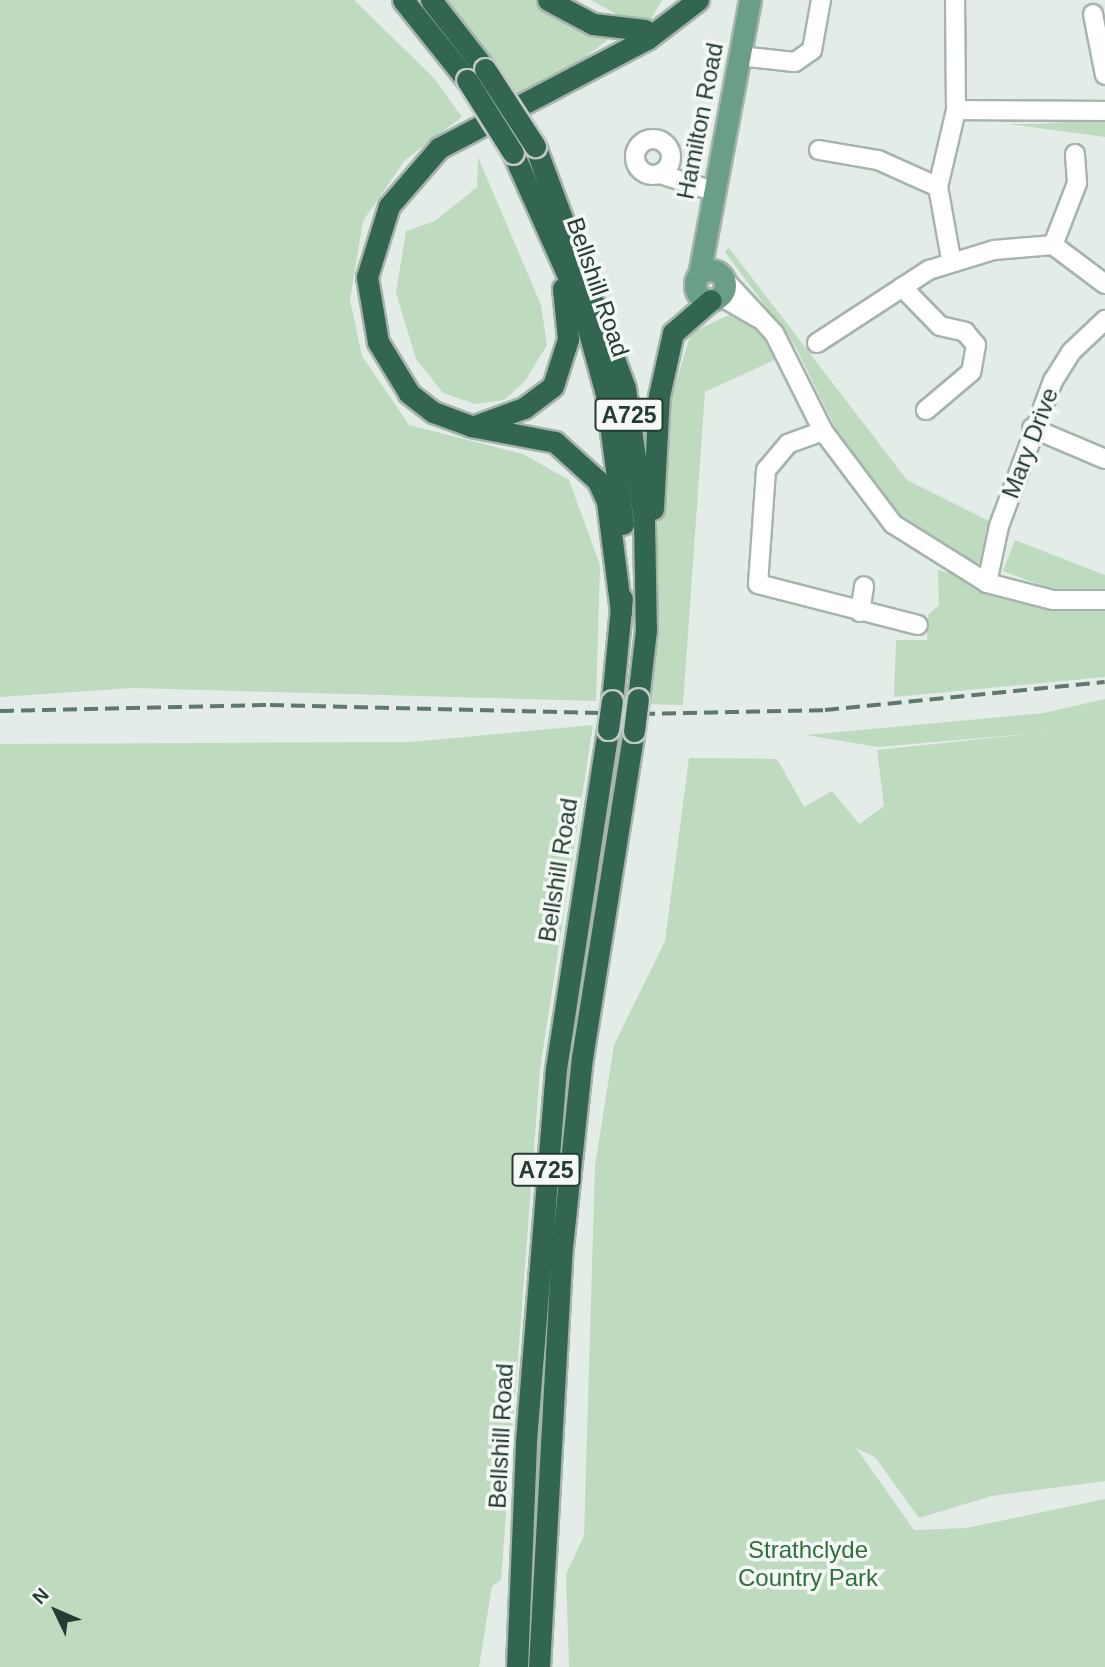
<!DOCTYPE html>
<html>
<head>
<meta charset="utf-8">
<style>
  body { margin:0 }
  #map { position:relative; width:1105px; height:1667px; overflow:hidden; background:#e3ece6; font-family:Helvetica,sans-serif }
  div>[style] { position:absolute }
  .green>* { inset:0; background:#bedbc0 }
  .roads { filter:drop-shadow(2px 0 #a6b4ac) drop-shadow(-2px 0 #a6b4ac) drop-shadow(0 2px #a6b4ac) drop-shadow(0 -2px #a6b4ac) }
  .minor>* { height:18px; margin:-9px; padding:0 9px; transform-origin:9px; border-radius:9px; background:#fff }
  .minor>.ring { margin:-9px; padding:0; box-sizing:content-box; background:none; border:18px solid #fff; border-radius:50% }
  .major>* { height:21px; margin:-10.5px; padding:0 10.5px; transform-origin:10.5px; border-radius:10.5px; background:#6b9e87 }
  .major>.ring { margin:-10.5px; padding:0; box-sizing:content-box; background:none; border:21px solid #6b9e87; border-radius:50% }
  .highway>* { height:21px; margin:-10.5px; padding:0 10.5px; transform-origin:10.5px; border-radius:10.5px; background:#326651 }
  .rail>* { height:3.5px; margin-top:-1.75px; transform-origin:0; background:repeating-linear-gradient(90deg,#5f776c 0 14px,transparent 0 21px) }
  .bridges { filter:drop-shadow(2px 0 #c2c8c5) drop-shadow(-2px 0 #c2c8c5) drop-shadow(0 2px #c2c8c5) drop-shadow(0 -2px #c2c8c5) }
  .highway-bridge>* { height:21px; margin:-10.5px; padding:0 10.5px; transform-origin:10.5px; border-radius:10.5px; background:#326651 }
  span { translate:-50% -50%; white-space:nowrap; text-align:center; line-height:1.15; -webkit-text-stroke:7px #f4f9f5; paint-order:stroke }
  .shield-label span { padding:2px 5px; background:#f4f9f5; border:2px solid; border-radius:5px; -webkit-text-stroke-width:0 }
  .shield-label { font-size:23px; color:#243c31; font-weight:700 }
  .street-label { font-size:24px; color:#243c31 }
  .park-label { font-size:24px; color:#31703d }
  .north { position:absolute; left:21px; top:1576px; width:70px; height:70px; -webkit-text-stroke:5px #f4f9f5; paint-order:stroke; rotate:314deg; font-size:19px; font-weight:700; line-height:28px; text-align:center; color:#243c31 }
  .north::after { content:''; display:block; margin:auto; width:24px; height:32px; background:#243c31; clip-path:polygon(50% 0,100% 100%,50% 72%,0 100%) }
</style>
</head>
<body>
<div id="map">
  <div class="green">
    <i style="clip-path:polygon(0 0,354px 0,434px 78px,462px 117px,405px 160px,363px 221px,350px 300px,362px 356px,409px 425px,523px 454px,569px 480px,600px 565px,596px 701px,133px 688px,0 697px)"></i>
    <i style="clip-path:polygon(436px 0,552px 0,622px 29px,518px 108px)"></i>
    <i style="clip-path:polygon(591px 0,662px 0,645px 30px)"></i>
    <i style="clip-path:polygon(1105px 119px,1105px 137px,1008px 124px,1039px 124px)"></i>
    <i style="clip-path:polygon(478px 157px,541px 305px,547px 345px,525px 381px,504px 400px,476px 404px,443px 393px,416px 359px,396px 293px,406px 231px,435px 221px,477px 187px)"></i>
    <i style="clip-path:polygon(729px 248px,907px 480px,999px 526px,988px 561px,969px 566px,908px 526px,858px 474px,795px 346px,725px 252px)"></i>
    <i style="clip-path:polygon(729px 315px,761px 325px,783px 356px,705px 392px,683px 705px,645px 704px,666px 415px,691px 333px)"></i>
    <i style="clip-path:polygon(1015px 540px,1105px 575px,1105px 592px,1059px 592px,1003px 571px)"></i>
    <i style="clip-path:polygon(938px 570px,1077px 609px,1105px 608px,1105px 677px,894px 697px,896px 640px,927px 640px,928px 615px,939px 605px)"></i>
    <i style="clip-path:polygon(1105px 699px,1105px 1481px,992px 1496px,919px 1518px,875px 1457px,856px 1448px,914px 1530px,966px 1528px,1105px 1499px,1105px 1667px,569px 1667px,566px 1574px,584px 1536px,595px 1166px,614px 1045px,665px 941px,689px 758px,777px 759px,804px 807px,832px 791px,859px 824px,884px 806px,877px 750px,1049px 732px,878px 747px,806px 735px,1044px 713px)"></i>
    <i style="clip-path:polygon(593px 725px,540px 1069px,501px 1580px,492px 1586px,479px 1667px,0 1667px,0 744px,411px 742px)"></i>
  </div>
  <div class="roads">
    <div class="minor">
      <i style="left:1093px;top:14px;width:62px;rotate:78.9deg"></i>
      <i style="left:739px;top:56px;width:56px;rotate:6.1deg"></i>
      <i style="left:795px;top:62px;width:21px;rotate:-35deg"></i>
      <i style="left:812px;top:50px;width:51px;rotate:-79.8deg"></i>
      <i style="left:956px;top:110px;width:149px;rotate:0.4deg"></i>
      <i class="ring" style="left:635px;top:139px;width:18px;height:18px"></i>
      <i style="left:819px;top:150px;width:60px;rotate:9.6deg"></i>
      <i style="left:878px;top:160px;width:66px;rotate:24.2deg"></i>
      <i style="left:660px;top:174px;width:56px;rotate:17.8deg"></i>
      <i style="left:1053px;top:245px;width:66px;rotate:-68.8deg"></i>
      <i style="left:1077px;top:183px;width:29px;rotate:-94deg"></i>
      <i style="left:951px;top:259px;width:73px;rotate:-100.2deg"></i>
      <i style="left:938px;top:187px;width:79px;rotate:-76.8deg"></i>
      <i style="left:956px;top:110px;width:110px;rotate:-90.5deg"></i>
      <i style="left:723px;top:278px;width:75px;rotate:47.2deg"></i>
      <i style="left:774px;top:333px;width:110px;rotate:63.4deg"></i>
      <i style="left:823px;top:431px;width:116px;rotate:53deg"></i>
      <i style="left:893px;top:524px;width:111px;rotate:32.1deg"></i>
      <i style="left:987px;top:583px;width:68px;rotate:14.4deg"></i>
      <i style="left:1053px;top:600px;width:52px"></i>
      <i style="left:902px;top:287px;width:54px;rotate:45.7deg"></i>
      <i style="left:940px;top:326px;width:26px;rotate:13deg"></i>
      <i style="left:965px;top:332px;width:17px;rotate:50deg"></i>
      <i style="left:976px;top:345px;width:27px;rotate:100deg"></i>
      <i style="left:971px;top:372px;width:59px;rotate:139.8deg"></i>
      <i style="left:720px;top:296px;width:44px;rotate:30.1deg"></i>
      <i style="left:817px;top:343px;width:134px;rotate:-33.1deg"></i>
      <i style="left:929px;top:270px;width:68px;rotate:-17.1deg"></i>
      <i style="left:994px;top:250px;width:59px;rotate:-4.8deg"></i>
      <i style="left:1053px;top:245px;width:65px;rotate:36.9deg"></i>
      <i style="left:1032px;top:428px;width:79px;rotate:23deg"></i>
      <i style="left:823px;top:431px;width:37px;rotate:160deg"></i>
      <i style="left:788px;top:444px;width:34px;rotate:130deg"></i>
      <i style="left:766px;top:470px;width:114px;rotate:94deg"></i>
      <i style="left:758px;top:584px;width:165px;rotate:14.4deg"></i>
      <i style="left:987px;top:583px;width:58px;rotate:-78.1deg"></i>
      <i style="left:999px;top:526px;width:155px;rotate:-69.6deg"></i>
      <i style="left:1053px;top:381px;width:34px;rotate:-58deg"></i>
      <i style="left:1071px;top:352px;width:47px;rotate:-43.3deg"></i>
      <i style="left:860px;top:612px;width:26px;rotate:-81deg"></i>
    </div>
    <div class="major">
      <i class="ring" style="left:695px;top:270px;width:9px;height:9px"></i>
      <i style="left:699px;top:275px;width:280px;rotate:-79.5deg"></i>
    </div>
    <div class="highway">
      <i style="left:403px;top:0;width:102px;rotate:51.3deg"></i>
      <i style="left:431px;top:0;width:88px;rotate:52deg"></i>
      <i style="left:548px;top:0;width:51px;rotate:28.1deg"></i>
      <i style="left:593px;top:24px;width:52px;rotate:6.6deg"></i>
      <i style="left:535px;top:146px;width:258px;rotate:69.6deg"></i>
      <i style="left:625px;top:388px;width:133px;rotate:81.8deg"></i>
      <i style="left:644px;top:520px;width:110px;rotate:89deg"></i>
      <i style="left:646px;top:630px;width:69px;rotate:96.6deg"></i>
      <i style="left:513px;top:153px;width:169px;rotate:65.9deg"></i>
      <i style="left:582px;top:307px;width:90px;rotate:74.6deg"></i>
      <i style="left:606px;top:394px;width:131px;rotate:82.5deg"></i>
      <i style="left:477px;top:425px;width:50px;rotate:-19.9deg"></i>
      <i style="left:524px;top:408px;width:36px;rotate:-37deg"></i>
      <i style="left:553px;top:386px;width:49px;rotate:-72.3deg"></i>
      <i style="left:568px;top:339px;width:51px;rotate:-95.6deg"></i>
      <i style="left:653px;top:509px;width:113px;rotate:-87deg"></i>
      <i style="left:659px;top:396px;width:65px;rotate:-77.5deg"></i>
      <i style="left:673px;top:333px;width:50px;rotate:-41deg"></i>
      <i style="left:621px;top:612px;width:112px;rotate:-97.2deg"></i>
      <i style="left:607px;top:501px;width:23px;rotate:-115deg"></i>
      <i style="left:597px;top:480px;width:57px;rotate:-137.9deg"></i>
      <i style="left:555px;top:442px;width:86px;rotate:-169.2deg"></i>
      <i style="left:471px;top:426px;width:40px;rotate:-159.8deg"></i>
      <i style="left:433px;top:412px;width:31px;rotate:-142deg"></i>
      <i style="left:409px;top:393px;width:60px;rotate:-121.3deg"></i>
      <i style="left:378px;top:342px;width:66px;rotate:-99.6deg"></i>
      <i style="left:367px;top:277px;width:74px;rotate:-72.8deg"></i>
      <i style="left:389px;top:206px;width:77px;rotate:-49.2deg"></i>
      <i style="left:439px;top:148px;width:235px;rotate:-27.7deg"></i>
      <i style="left:647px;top:39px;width:64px;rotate:-37.4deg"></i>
      <i style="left:612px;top:701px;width:103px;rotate:-84.5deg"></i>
      <i style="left:517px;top:1667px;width:226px;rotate:-87.7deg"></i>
      <i style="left:526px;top:1441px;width:373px;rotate:-85.4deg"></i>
      <i style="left:556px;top:1069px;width:344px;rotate:-81.3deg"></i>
      <i style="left:539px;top:1667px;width:421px;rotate:-86.9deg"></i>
      <i style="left:562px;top:1247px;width:190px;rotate:-84deg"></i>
      <i style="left:582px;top:1058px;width:331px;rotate:-81deg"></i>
    </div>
  </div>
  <div class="rail">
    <i style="left:0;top:711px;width:270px;rotate:-1.3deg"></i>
    <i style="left:270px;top:705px;width:371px;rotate:1.4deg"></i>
    <i style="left:641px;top:714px;width:184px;rotate:-1.2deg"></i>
    <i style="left:825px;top:710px;width:281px;rotate:-5.7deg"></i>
  </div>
  <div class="bridges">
    <div class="highway-bridge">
      <i style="left:485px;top:69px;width:92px;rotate:57deg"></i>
      <i style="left:467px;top:80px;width:86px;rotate:57.8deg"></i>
      <i style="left:608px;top:729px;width:28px;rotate:-82deg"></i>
      <i style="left:634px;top:731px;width:32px;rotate:-83deg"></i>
    </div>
  </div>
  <div class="shield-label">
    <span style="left:629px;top:415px">A725</span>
    <span style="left:546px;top:1170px">A725</span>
  </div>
  <div class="street-label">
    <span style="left:700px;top:121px;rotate:-79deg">Hamilton Road</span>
    <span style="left:598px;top:287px;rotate:71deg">Bellshill Road</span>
    <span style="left:1030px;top:443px;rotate:-69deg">Mary Drive</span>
    <span style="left:558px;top:870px;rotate:-81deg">Bellshill Road</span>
    <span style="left:501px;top:1436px;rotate:-87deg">Bellshill Road</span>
  </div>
  <div class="park-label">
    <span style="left:808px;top:1564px">Strathclyde<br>Country Park</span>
  </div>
  <div class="north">N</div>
</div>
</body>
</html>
